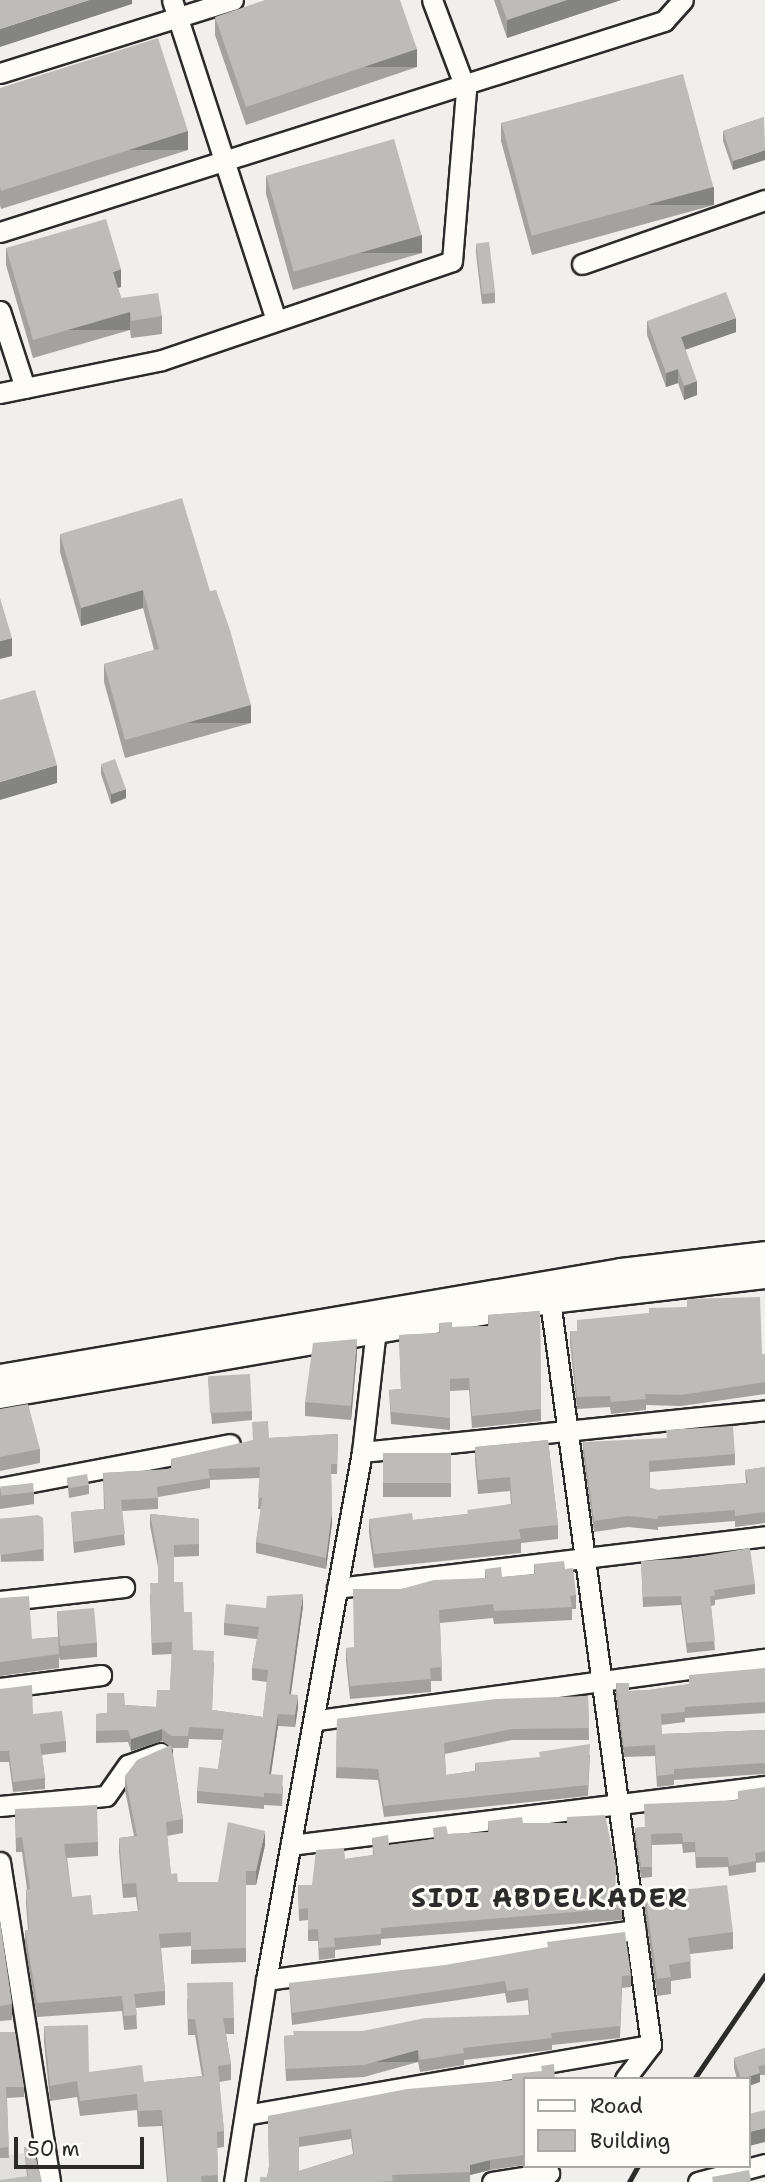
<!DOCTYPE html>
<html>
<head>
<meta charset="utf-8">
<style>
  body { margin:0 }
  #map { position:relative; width:765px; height:2182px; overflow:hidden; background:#f0efeb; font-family:"Shantell Sans",sans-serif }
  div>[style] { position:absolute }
  .built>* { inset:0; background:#e1e0dc }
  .roads { filter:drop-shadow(2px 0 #2b2b2b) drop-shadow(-2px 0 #2b2b2b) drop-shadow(0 2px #2b2b2b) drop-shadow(0 -2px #2b2b2b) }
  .minor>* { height:19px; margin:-9.5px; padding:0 9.5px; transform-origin:9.5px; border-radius:9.5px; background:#fdfcf7 }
  .major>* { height:24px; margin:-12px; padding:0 12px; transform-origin:12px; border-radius:12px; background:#fdfcf7 }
  .rail>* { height:5px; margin:-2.5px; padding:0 2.5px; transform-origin:2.5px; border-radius:2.5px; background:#2b2b2b }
  .wall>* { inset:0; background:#a3a29e; transform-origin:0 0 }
  .shaded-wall>* { inset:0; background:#848481; transform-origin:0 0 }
  .building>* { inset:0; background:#bdbcb8; transform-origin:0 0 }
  span { translate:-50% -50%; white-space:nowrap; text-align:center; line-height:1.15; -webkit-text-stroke:6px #fdfcf7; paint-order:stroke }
  .district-label { font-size:26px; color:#2b2b2b; font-weight:700; letter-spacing:2px }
  .legend { position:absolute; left:523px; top:2077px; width:228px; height:91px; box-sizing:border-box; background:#fdfcf7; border:2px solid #a9a8a5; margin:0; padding:9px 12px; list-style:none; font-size:21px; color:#2b2b2b }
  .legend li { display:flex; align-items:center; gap:14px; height:35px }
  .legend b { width:35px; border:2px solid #a9a8a5 }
  .scale { position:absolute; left:14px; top:2137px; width:130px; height:32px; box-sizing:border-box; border:4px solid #2b2b2b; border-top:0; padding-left:9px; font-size:21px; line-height:24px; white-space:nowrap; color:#2b2b2b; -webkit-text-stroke:5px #fdfcf7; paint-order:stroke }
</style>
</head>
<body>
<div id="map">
  <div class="built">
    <i style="clip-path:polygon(30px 2152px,35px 2182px,0 2182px,0 2156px)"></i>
  </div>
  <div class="roads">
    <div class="minor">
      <i style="left:172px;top:0;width:337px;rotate:72deg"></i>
      <i style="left:0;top:73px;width:244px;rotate:-17.4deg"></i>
      <i style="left:0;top:232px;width:697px;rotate:-17.63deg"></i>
      <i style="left:664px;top:21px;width:28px;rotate:-48deg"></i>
      <i style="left:582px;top:264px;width:194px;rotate:-19.3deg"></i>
      <i style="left:0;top:311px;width:81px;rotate:72deg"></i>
      <i style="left:0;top:393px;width:165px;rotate:-11.5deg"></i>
      <i style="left:162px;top:360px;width:306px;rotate:-18.8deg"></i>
      <i style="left:452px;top:261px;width:172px;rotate:-85.3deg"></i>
      <i style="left:466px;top:90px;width:96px;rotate:-110.7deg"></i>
      <i style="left:362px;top:1452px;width:405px;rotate:-5.9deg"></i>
      <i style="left:0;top:1488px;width:234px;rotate:-10.8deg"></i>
      <i style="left:337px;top:1588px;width:431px;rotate:-6.9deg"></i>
      <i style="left:0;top:1601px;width:125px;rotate:-6.4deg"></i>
      <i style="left:0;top:1688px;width:102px;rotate:-7.3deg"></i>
      <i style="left:317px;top:1720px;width:452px;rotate:-7.8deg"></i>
      <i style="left:0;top:1806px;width:106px;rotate:-5.4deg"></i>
      <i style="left:106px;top:1796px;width:38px;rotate:-55deg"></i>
      <i style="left:128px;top:1765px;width:35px;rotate:-20deg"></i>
      <i style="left:291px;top:1845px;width:478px;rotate:-7.1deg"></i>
      <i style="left:0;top:1862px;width:324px;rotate:81.1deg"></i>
      <i style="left:266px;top:1980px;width:373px;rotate:-7.7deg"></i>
      <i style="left:625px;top:2079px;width:43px;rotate:-52.6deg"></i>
      <i style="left:245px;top:2115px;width:412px;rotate:-9.8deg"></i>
      <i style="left:651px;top:2045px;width:751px;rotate:-97.73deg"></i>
      <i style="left:234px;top:2182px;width:205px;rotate:-81deg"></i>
      <i style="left:266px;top:1980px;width:537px;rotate:-79.7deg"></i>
      <i style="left:362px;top:1452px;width:133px;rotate:-83.5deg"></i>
      <i style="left:492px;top:2182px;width:58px;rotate:-9deg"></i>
      <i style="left:698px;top:2182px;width:69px;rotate:-15deg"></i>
    </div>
    <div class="major">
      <i style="left:0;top:1377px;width:630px;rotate:-9.69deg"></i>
      <i style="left:621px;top:1271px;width:145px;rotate:-6.7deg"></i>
      <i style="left:0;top:1396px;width:558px;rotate:-9.8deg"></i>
      <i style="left:550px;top:1301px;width:216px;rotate:-6.6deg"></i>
    </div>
  </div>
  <div class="rail">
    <i style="left:694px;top:2079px;width:126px;rotate:-55.7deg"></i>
    <i style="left:629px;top:2182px;width:18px;rotate:-61deg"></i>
  </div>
  <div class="wall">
    <i style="clip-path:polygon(494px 0,621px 0,507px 38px)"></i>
    <i style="clip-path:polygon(215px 17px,417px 67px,246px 125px,215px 35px)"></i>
    <i style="clip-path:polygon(0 88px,188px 150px,1px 209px,0 205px)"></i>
    <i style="clip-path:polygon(764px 117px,733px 170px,723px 141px,723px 131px)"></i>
    <i style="clip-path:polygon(501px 123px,714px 205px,532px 255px,501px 141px)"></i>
    <i style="clip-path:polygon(266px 176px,422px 253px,293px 290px,266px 194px)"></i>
    <i style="clip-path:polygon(476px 244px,495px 293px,495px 303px,482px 304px,476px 253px)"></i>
    <i style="clip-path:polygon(6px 248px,121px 287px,118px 288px,121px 298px,162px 316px,162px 334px,131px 338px,130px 330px,33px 358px,6px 265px)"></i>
    <i style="clip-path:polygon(647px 321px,736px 332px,685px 350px,697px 395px,684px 400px,678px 383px,666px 387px,647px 335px)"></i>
    <i style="clip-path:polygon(60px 534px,210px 591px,251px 723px,125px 758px,104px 682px,104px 664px,154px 650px,143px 608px,81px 626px,60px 552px)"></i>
    <i style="clip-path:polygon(101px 765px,126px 798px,111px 804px,101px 774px)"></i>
    <i style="clip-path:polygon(540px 1311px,541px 1421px,472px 1428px,469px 1390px,450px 1391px,450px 1430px,391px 1424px,389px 1390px,401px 1389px,399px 1335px,439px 1333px,439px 1323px,452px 1327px,488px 1326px,488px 1315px)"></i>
    <i style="clip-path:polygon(577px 1320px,762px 1354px,765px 1354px,765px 1394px,681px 1406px,646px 1405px,646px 1410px,611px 1414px,610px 1407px,577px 1409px,570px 1343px,570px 1331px,577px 1331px)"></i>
    <i style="clip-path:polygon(357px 1353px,351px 1420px,305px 1416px,305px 1402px)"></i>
    <i style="clip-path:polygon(208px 1378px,252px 1411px,252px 1420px,212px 1424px)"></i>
    <i style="clip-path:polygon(0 1409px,40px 1449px,40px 1463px,0 1471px)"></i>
    <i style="clip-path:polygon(338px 1434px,337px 1474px,331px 1474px,332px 1523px,326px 1569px,256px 1553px,256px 1542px,261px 1509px,258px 1509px,260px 1478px,210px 1480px,210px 1488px,158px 1497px,158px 1509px,122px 1511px,125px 1545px,74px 1553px,71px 1512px,104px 1509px,103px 1473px,171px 1469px,171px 1459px,269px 1438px)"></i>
    <i style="clip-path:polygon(548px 1440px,558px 1525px,558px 1539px,521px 1543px,521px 1553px,374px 1568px,369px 1533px,369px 1519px,413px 1520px,467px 1514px,511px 1504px,510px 1491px,478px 1494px,475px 1461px,475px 1447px)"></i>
    <i style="clip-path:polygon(583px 1442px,735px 1454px,735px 1465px,650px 1472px,650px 1488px,658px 1490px,746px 1483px,745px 1470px,765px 1467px,765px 1523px,735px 1527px,735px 1521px,658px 1527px,658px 1530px,628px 1527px,594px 1532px,583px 1453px)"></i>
    <i style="left:451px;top:1453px;width:44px;height:68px;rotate:90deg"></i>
    <i style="clip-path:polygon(67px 1478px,89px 1485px,89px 1494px,69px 1498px)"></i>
    <i style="clip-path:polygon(0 1488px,34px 1492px,34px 1504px,0 1509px)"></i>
    <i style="clip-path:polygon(150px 1514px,199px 1519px,199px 1556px,174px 1557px,174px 1582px,184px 1612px,193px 1650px,214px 1663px,212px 1710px,263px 1717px,267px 1682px,252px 1680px,252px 1668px,257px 1639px,224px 1635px,224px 1623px,266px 1608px,303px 1606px,291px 1694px,298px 1707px,295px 1727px,278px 1726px,271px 1774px,283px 1787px,282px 1806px,264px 1805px,264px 1809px,197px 1803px,197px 1791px,218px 1769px,222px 1740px,189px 1739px,188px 1748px,172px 1748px,183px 1819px,183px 1833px,167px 1836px,171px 1874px,178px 1882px,218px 1882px,265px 1845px,256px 1885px,246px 1885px,246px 1962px,191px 1964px,191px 1946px,161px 1948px,165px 1991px,165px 2005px,136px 2008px,137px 2029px,124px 2030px,122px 2011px,37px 2017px,25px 1944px,25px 1930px,28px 1930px,26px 1904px,26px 1889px,27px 1889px,22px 1852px,16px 1852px,15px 1809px,98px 1842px,98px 1856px,67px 1858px,72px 1897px,93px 1915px,138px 1911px,136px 1897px,123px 1898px,119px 1852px,119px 1838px,134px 1836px,125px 1790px,125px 1776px,169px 1746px,162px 1741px,131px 1751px,128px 1742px,96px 1743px,96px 1714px,107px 1713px,125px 1705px,156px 1707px,170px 1690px,172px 1654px,152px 1655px,150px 1595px,158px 1583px,158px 1567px,150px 1526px)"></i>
    <i style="left:43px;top:1518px;width:43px;height:43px;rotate:89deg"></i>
    <i style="clip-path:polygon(641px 1561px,755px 1584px,755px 1594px,715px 1600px,715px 1605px,711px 1606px,715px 1650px,687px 1653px,681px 1605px,643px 1607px)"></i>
    <i style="clip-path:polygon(534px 1564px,565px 1569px,576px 1595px,576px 1609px,572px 1609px,572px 1620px,494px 1624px,493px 1618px,440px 1623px,442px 1681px,431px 1681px,431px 1692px,350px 1699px,346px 1661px,346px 1648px,353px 1648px,401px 1589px,485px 1578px,485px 1569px,502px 1577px,534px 1574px)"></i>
    <i style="clip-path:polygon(0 1598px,32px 1639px,58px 1637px,57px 1611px,97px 1643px,97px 1657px,60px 1660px,59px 1656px,59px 1668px,0 1676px)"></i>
    <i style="clip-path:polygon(765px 1668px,765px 1713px,685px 1718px,685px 1722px,661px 1725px,662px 1734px,765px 1730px,765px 1775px,763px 1774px,674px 1780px,674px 1785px,657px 1787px,655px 1756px,624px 1757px,616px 1694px,616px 1683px,629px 1691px,649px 1690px,689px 1684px)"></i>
    <i style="clip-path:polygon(0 1689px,66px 1741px,66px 1752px,42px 1755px,45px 1778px,45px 1789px,13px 1792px,9px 1762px,0 1762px)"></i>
    <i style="clip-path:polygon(588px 1696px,589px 1740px,512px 1740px,445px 1754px,446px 1775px,475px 1771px,475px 1763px,590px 1755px,588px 1796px,384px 1817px,378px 1780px,336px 1778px,337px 1719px)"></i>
    <i style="clip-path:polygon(765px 1787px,765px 1862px,756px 1863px,756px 1872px,729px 1876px,728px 1867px,696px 1868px,695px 1852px,683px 1853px,682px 1844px,652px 1845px,652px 1877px,641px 1878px,635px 1838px,635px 1828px,645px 1827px,738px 1800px)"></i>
    <i style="clip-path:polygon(488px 1821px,523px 1823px,622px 1908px,622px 1920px,381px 1939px,381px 1945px,335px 1950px,335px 1958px,319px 1960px,318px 1941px,308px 1941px,308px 1920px,299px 1921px,298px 1885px,312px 1885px,345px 1859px,373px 1855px,372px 1838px,389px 1845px,433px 1839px,448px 1834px,488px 1832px)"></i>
    <i style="clip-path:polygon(645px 1894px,733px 1932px,733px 1949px,690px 1954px,691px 1978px,671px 1981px,671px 1994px,657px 1996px,645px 1911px)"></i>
    <i style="clip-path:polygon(0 1922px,12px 2004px,12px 2020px,0 2021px)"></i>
    <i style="clip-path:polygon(631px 1975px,631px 1987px,622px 1988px,620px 2038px,552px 2045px,552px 2050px,464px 2060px,464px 2065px,420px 2072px,418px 2062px,364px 2077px,286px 2081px,284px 2036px,363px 2031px,529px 2015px,528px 2000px,507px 2003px,505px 1993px,292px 2025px,289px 1983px)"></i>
    <i style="clip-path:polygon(187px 1999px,234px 2018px,234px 2034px,226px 2034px,231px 2064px,231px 2080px,219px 2082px,224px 2131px,224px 2147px,217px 2148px,218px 2182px,167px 2182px,162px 2126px,138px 2127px,137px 2110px,80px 2116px,77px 2097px,50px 2101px,44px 2042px,44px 2026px,89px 2072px,144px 2082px,202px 2076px,195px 2035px,188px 2035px)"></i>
    <i style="clip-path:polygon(0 2032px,24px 2087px,24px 2097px,7px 2098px,9px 2158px,0 2158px)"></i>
    <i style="clip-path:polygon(765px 2048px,765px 2075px,760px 2075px,760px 2082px,749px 2079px,737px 2079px,734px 2068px,734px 2058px)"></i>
    <i style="clip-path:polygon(evenodd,512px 2074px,555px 2079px,525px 2079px,525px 2165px,490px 2170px,470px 2175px,470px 2182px,260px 2182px,267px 2177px,269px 2167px,268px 2116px,512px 2081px,512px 2074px,351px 2139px,353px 2154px,299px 2171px,299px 2147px,351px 2139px)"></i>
    <i style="clip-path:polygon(24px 2147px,42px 2182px,27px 2176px)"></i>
  </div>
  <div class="shaded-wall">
    <i style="clip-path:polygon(89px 0,132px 0,132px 4px,0 47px,0 29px)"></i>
    <i style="clip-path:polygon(567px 0,621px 0,507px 38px,507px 20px)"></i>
    <i style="left:417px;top:49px;width:18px;height:181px;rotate:90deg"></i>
    <i style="left:188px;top:131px;width:19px;height:196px;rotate:90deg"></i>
    <i style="clip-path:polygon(765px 150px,765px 160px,733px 170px,733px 161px)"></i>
    <i style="left:714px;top:187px;width:18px;height:189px;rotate:90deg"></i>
    <i style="left:422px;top:235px;width:18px;height:134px;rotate:90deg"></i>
    <i style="clip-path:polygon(121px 269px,121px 287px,113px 289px,113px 272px)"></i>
    <i style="left:130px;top:312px;width:18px;height:101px;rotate:90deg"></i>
    <i style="clip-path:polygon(736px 318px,736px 332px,681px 351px,681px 337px)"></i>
    <i style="clip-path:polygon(678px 369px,678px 383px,666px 387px,666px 373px)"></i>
    <i style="clip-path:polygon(697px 381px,697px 395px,684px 400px,684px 386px)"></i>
    <i style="clip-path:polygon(143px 590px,143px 608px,81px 626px,81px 608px)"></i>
    <i style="clip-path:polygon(12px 638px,12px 656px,0 659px,0 641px)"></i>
    <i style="left:251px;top:705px;width:18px;height:131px;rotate:90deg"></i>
    <i style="clip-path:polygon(57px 765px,57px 783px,0 800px,0 782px)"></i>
    <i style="clip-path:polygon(126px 789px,126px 798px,111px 804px,111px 794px)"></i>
    <i style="clip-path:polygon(357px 1339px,357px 1353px,351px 1420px,351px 1406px)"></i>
    <i style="clip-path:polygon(332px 1512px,332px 1523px,326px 1569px,326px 1558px)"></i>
    <i style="clip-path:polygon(303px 1594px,303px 1606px,289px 1706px,289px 1694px)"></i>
    <i style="clip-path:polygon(298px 1695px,298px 1707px,295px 1727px,295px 1715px)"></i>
    <i style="clip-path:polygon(278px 1714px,278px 1726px,269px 1786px,269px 1774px)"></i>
    <i style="clip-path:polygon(162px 1729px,162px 1741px,131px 1751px,131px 1739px)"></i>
    <i style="clip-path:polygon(265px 1831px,265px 1845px,256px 1885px,256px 1871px)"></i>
    <i style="left:418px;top:2050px;width:12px;height:56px;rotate:90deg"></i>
    <i style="clip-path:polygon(760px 2073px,760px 2082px,749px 2086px,749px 2079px,742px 2079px)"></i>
    <i style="clip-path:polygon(765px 2128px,765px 2142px,749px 2146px,749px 2132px)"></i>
    <i style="clip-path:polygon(490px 2160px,490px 2170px,470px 2175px,470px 2165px)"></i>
  </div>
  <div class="building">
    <i style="clip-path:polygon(0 0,89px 0,0 29px)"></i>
    <i style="clip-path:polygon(265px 0,400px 0,417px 49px,246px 107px,215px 17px)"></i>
    <i style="clip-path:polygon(500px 0,567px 0,507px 20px)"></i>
    <i style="clip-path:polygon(158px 38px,188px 131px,1px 191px,0 187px,0 88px)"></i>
    <i style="left:683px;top:74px;width:117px;height:188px;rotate:75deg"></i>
    <i style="clip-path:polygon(764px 117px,765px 150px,733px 161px,723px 131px)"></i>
    <i style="left:394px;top:139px;width:100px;height:133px;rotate:74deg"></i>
    <i style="clip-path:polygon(106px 219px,121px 269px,113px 272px,121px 298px,158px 293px,162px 316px,131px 321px,130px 312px,33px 340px,6px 248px)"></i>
    <i style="left:489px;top:242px;width:51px;height:13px;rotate:83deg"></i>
    <i style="clip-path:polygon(726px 292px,736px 318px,681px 337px,697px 381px,684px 386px,678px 369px,666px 373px,647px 321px)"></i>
    <i style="clip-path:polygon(182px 498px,210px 591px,216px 590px,230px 630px,251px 705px,125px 740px,104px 664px,159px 649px,143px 590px,81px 608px,60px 534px)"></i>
    <i style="clip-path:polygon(0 598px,12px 638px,0 641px)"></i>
    <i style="clip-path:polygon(35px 690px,57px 765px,0 782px,0 700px)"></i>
    <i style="left:115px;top:759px;width:32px;height:15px;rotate:70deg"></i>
    <i style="clip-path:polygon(760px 1297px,762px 1354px,765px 1354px,765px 1382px,681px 1395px,645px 1394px,646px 1399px,611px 1402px,610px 1396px,577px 1397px,570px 1331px,577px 1331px,577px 1320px,649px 1313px,649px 1308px,687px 1307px,687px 1299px)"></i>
    <i style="clip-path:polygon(540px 1311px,541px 1409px,472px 1416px,469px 1378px,450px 1379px,450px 1418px,391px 1412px,389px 1390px,401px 1389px,399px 1335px,440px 1333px,439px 1323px,452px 1322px,452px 1327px,489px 1326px,488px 1315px)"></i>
    <i style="clip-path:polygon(357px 1339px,351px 1406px,305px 1402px,313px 1343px)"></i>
    <i style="left:250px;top:1374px;width:37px;height:42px;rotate:87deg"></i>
    <i style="clip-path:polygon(28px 1404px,40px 1449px,0 1457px,0 1409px)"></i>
    <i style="clip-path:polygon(268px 1421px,269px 1438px,338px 1434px,337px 1464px,331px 1464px,332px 1512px,326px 1558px,256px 1542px,262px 1498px,258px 1498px,260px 1467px,208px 1469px,210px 1478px,157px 1487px,158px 1498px,121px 1500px,125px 1534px,74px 1542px,71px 1512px,105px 1509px,103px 1473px,172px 1469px,171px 1459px,253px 1440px,252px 1422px)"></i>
    <i style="clip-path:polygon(733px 1426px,735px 1454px,649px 1461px,650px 1488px,658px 1490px,748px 1483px,745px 1470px,765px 1467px,765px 1512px,735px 1516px,735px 1510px,658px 1516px,658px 1519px,628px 1516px,594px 1521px,583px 1442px,667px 1438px,666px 1430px)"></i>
    <i style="clip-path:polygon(548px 1440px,558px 1525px,519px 1529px,521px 1539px,374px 1554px,369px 1519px,412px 1513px,413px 1520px,468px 1514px,467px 1510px,512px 1504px,510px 1477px,478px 1480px,475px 1447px)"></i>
    <i style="left:451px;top:1453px;width:30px;height:68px;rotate:90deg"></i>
    <i style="left:87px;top:1474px;width:11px;height:20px;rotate:80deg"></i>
    <i style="left:33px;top:1483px;width:9px;height:33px;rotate:84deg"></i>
    <i style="clip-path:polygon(150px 1514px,199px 1519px,199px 1544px,174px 1545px,174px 1582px,183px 1582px,184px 1612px,192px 1612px,193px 1650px,214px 1651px,212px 1710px,263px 1717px,268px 1670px,252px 1668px,259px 1627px,224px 1623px,226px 1604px,266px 1608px,267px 1596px,303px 1594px,289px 1694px,298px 1695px,295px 1715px,278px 1714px,269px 1774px,283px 1775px,282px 1794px,264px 1793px,264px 1797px,197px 1791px,199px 1767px,218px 1769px,224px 1729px,189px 1727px,188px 1736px,172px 1736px,162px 1729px,131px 1739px,128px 1730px,96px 1731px,96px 1714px,107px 1713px,107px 1693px,124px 1693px,125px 1705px,156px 1707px,157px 1690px,170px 1690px,172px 1642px,152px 1643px,150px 1583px,158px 1583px,158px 1555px)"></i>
    <i style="clip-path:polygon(38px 1515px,43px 1518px,44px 1549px,0 1555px,0 1519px)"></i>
    <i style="clip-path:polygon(750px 1548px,755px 1584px,714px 1590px,715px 1596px,710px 1596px,715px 1641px,687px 1643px,681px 1596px,643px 1597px,641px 1561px,691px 1558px)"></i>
    <i style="clip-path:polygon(564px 1561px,565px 1569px,573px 1568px,576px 1595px,570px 1596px,572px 1607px,494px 1611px,493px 1604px,439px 1610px,442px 1667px,430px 1668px,431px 1679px,350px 1686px,346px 1648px,354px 1647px,353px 1589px,401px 1589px,434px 1580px,486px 1578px,485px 1569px,501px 1567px,502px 1577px,535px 1574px,534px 1564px)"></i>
    <i style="clip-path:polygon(29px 1596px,32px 1639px,58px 1637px,59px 1654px,0 1662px,0 1598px)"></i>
    <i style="left:94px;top:1608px;width:35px;height:37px;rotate:85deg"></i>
    <i style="clip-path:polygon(765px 1668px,765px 1702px,685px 1707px,685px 1712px,661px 1714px,662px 1734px,765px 1730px,765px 1764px,763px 1763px,674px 1769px,674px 1774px,657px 1776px,655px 1745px,624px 1747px,616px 1683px,629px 1683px,629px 1691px,649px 1690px,689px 1684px,689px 1675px)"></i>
    <i style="clip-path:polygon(32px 1685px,33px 1714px,62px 1711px,66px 1741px,40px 1744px,45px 1778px,13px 1782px,9px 1751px,0 1751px,0 1689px)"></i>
    <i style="clip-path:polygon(588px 1696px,589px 1728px,512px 1729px,444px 1743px,446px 1775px,476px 1771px,475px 1763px,540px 1757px,539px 1752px,590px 1744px,588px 1785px,384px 1806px,378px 1769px,336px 1767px,337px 1719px,496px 1699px)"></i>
    <i style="clip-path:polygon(171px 1745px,183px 1819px,166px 1822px,171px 1874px,177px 1873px,178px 1882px,218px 1882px,228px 1822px,265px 1831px,256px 1871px,246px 1871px,246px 1948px,191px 1950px,191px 1932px,159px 1934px,165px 1991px,134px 1994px,137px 2015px,124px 2016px,122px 1996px,37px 2003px,25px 1930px,29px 1930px,26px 1889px,30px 1889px,22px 1837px,16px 1838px,15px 1809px,97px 1805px,98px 1842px,64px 1844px,72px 1897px,91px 1895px,93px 1915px,139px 1911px,136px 1883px,123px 1884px,119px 1838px,137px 1836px,125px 1776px,137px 1760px)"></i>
    <i style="clip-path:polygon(765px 1787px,765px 1851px,755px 1853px,756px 1861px,729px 1866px,728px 1857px,696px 1857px,695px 1842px,683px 1842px,682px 1833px,651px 1834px,652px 1867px,641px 1867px,635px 1828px,645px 1827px,644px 1804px,738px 1800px,738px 1791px)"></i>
    <i style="clip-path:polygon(605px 1815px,616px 1867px,615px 1902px,621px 1902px,622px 1908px,381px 1928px,381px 1934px,334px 1938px,335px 1947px,319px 1948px,318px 1929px,308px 1930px,308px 1908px,299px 1909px,298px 1885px,312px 1885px,316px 1850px,344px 1848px,345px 1859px,374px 1855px,372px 1838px,388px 1835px,389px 1845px,434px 1839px,433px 1828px,446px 1826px,448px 1834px,489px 1832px,488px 1821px,522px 1817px,523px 1823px,567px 1823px,567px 1817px)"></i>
    <i style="clip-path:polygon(727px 1885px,733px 1932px,688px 1938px,691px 1961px,669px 1965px,671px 1977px,657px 1979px,645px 1894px)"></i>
    <i style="clip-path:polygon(0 1922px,12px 2004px,0 2006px)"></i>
    <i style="clip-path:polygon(625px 1932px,631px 1975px,622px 1976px,620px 2026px,551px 2033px,552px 2038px,463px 2048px,464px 2053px,420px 2060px,418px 2050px,364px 2065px,286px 2069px,284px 2036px,294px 2035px,293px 2031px,363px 2031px,425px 2018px,530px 2015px,528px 1988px,507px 1991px,505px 1981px,292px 2013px,289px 1983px,445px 1965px,548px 1947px,547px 1942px)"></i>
    <i style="clip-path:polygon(233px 1982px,234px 2018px,223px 2018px,231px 2064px,218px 2066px,224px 2131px,217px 2132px,218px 2175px,201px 2176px,202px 2182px,168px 2182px,162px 2110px,138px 2111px,137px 2094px,80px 2101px,77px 2081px,50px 2086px,44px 2026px,88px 2025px,89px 2072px,142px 2065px,144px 2082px,204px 2076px,195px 2019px,188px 2019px,187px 1983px)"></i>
    <i style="clip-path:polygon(0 2032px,15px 2032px,24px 2087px,6px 2087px,9px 2147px,0 2148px)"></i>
    <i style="clip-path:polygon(765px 2048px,765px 2065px,758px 2066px,760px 2073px,741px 2079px,734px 2058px)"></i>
    <i style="clip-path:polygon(evenodd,554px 2064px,555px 2079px,525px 2079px,525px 2155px,490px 2160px,470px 2165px,470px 2172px,392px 2175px,393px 2181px,376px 2182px,260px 2182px,260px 2177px,267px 2177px,269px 2166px,268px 2116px,407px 2089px,512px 2080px,512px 2074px,542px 2071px,541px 2066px,554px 2064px,351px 2129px,354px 2154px,299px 2171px,299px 2137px,351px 2129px)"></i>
    <i style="clip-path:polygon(765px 2110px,765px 2128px,749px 2132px,749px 2114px)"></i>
    <i style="clip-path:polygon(33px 2146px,42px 2182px,0 2182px,0 2180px,28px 2176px,24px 2147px)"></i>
    <i style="clip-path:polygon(749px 2170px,751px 2182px,713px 2182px,712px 2177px)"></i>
  </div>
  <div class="district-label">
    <span style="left:550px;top:1898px">SIDI ABDELKADER</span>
  </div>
  <ul class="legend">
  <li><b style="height:9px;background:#fdfcf7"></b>Road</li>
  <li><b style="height:19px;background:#bdbcb8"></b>Building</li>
  </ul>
  <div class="scale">50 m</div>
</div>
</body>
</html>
